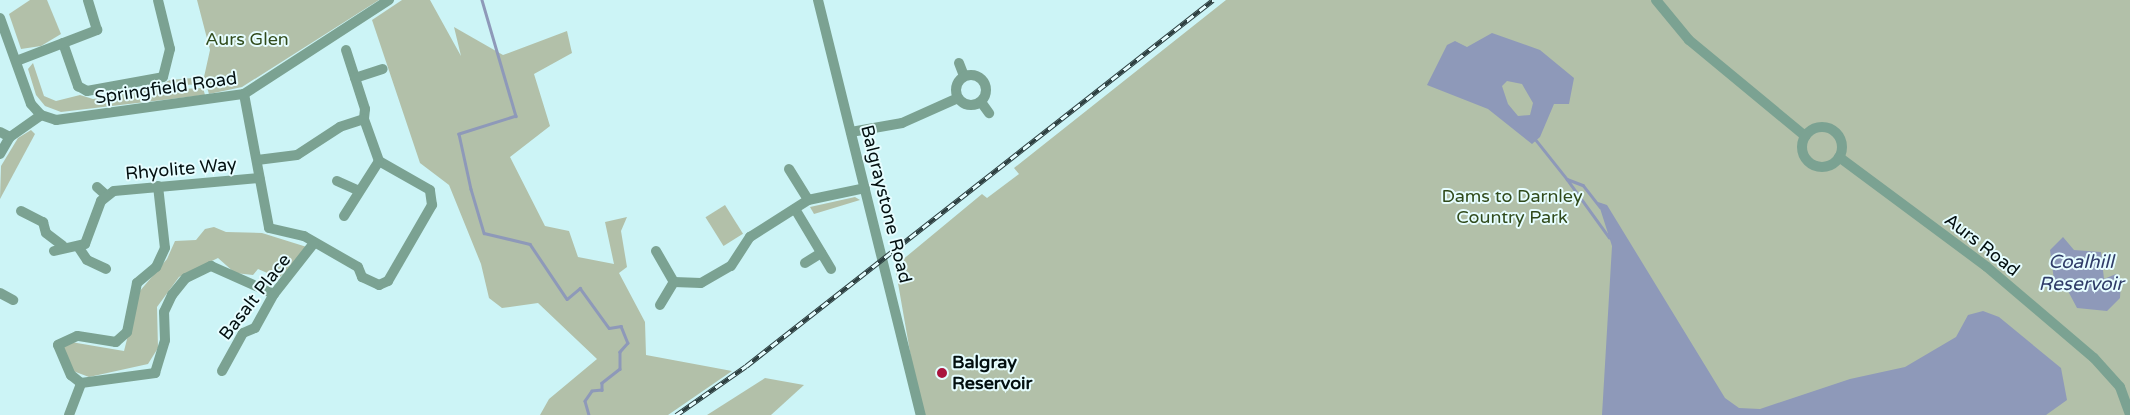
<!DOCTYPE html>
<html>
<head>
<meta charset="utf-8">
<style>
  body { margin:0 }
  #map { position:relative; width:2130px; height:415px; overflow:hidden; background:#ccf4f6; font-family:"Varela Round",sans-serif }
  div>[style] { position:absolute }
  .green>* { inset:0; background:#b2c0a9; transform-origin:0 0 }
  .water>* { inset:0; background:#8e99b9 }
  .stream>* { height:2.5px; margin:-1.25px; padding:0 1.25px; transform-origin:1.25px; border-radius:1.25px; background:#8e99b9 }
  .minor>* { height:10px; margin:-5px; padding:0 5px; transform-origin:5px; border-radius:5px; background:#7ba292 }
  .minor>.ring { margin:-5px; padding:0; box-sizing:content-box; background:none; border:10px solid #7ba292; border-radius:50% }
  .rail>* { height:4.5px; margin-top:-2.25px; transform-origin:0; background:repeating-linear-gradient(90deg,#e6fdff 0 8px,#2c3e3f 0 16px); box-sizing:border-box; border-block:1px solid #2c3e3f }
  .dots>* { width:14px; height:14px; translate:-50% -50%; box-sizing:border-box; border:2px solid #e6fdff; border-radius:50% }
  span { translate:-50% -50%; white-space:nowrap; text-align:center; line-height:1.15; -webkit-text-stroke:4px #e6fdff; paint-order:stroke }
  .park-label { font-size:18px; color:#304a1b }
  .street-label { font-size:18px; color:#030f10 }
  .poi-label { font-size:18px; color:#030f10; font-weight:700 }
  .left { translate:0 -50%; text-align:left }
  .water-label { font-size:19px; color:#2f3b68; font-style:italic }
</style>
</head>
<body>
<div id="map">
  <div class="green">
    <i style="clip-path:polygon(30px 0,47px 0,61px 34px,41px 46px,21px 49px,9px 14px)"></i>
    <i style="clip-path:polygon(197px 0,379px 0,242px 87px,209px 94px,206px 84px,158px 86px,170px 80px,204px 77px,210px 50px)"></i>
    <i style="clip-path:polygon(402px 0,430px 0,461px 56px,454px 27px,503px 55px,567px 31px,572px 53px,534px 74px,550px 126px,510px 157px,545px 226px,569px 231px,578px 257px,614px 264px,605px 222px,627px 217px,621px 231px,627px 267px,619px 273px,645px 322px,646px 355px,732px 371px,668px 415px,540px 415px,549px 399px,597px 359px,538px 303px,502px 308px,489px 298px,481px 264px,449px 185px,420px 163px,372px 20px)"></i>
    <i style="clip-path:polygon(1226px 0,2130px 0,2130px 415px,921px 415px,895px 266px,982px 194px,987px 198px,1019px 174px,1014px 168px)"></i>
    <i style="clip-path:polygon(33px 63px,44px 96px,56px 101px,80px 95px,93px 99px,130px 93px,154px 85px,158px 90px,203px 88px,205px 95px,61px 112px,45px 106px,36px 95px,28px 69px)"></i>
    <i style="clip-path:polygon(31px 130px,35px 134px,0 199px,1px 166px,18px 138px)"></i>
    <i style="clip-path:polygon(855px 197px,860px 200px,814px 214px,810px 207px)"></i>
    <i style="left:725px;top:205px;width:34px;height:23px;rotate:58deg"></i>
    <i style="clip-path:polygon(214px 227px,226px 232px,262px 233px,310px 248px,279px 278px,258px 269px,253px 275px,235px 273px,218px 258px,179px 277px,157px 307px,158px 348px,148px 364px,89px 377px,73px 371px,63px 346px,71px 342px,124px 351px,139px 292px,167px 259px,175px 241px,196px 240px,205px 229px)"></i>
    <i style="clip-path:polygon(765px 378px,804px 385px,771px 415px,707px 415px)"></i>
  </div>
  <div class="water">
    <i style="clip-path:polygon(evenodd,1492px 33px,1540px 50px,1574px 78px,1569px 104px,1554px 104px,1540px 137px,1532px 144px,1488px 109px,1427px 85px,1447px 45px,1455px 41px,1467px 47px,1492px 33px,1507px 81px,1522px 84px,1533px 103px,1530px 115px,1518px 116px,1508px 104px,1502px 86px,1507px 81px)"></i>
    <i style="clip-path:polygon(1598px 202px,1607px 205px,1725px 398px,1739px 408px,1760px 409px,1850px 379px,1905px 367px,1956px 337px,1968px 315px,1983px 311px,1999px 317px,2061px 368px,2067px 400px,2046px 415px,1602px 415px,1612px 246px)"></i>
    <i style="clip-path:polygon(2063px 237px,2074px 250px,2101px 252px,2104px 279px,2116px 274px,2121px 280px,2120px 298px,2107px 311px,2077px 308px,2068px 291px,2054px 280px,2050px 250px)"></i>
  </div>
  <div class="stream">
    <i style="left:482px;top:0;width:121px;rotate:73.7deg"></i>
    <i style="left:516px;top:116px;width:60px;rotate:162.5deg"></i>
    <i style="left:459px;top:134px;width:56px;rotate:77.7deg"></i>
    <i style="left:471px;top:189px;width:46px;rotate:73.5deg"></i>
    <i style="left:484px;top:233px;width:47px;rotate:13.4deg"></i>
    <i style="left:530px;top:244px;width:66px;rotate:56.1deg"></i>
    <i style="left:567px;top:299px;width:17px;rotate:-40deg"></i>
    <i style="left:580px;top:288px;width:49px;rotate:54.1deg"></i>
    <i style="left:609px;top:328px;width:12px;rotate:-9deg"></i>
    <i style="left:621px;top:326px;width:18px;rotate:68deg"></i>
    <i style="left:628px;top:343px;width:12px;rotate:132deg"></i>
    <i style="left:620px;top:352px;width:17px;rotate:90deg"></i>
    <i style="left:620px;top:369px;width:23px;rotate:142deg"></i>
    <i style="left:602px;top:383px;width:7px;rotate:90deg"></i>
    <i style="left:602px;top:390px;width:10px;rotate:174deg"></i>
    <i style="left:592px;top:391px;width:12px;rotate:125deg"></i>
    <i style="left:585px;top:401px;width:15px;rotate:74deg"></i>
    <i style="left:1536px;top:140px;width:50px;rotate:51.5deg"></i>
    <i style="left:1567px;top:179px;width:17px;rotate:21deg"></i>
    <i style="left:1583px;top:185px;width:28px;rotate:52deg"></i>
    <i style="left:1567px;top:179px;width:72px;rotate:54.1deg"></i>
  </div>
  <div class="minor">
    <i style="left:818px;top:0;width:428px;rotate:76.1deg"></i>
    <i style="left:1656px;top:0;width:52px;rotate:50.5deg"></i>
    <i style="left:1689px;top:40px;width:151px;rotate:39.6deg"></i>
    <i style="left:0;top:18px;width:91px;rotate:70.2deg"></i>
    <i style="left:31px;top:104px;width:15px;rotate:48deg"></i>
    <i style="left:41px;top:115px;width:16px;rotate:18deg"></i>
    <i style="left:56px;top:120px;width:190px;rotate:-7.9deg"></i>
    <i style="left:244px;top:94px;width:173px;rotate:-33deg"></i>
    <i style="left:63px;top:43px;width:46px;rotate:70.8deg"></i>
    <i style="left:78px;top:86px;width:10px;rotate:29deg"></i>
    <i style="left:87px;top:91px;width:77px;rotate:-10.4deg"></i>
    <i style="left:163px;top:77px;width:29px;rotate:-76deg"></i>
    <i style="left:170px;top:49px;width:50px;rotate:-103.8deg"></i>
    <i style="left:346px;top:50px;width:62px;rotate:72.1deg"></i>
    <i style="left:365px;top:109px;width:10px;rotate:96deg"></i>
    <i style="left:19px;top:60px;width:84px;rotate:-21deg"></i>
    <i style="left:97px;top:30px;width:31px;rotate:-107deg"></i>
    <i style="left:959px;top:63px;width:14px;rotate:69deg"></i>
    <i class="ring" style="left:956px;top:75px;width:20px;height:20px"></i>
    <i style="left:355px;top:78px;width:29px;rotate:-18deg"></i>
    <i style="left:244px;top:94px;width:136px;rotate:79.4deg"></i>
    <i style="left:269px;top:228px;width:36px;rotate:13deg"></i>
    <i style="left:304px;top:236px;width:62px;rotate:29.9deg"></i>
    <i style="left:358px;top:267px;width:11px;rotate:68deg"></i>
    <i style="left:362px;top:277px;width:19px;rotate:25deg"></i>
    <i style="left:379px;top:285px;width:10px;rotate:-24deg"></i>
    <i style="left:388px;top:281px;width:88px;rotate:-59.9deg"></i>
    <i style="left:432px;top:205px;width:15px;rotate:-98deg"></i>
    <i style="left:430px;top:190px;width:59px;rotate:-150.4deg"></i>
    <i style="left:379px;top:161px;width:45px;rotate:-109.7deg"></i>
    <i style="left:364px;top:119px;width:25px;rotate:162deg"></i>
    <i style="left:340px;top:127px;width:51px;rotate:146.9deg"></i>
    <i style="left:297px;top:155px;width:40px;rotate:172.9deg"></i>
    <i style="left:981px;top:102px;width:14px;rotate:54deg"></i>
    <i class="ring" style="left:1802px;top:127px;width:30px;height:30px"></i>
    <i style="left:0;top:132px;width:11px;rotate:27deg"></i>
    <i style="left:851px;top:132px;width:52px;rotate:-10deg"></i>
    <i style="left:902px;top:123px;width:61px;rotate:-24.1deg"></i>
    <i style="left:0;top:154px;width:20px;rotate:-60deg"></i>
    <i style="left:10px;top:137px;width:38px;rotate:-35deg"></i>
    <i style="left:1839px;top:157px;width:184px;rotate:36.6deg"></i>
    <i style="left:1987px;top:267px;width:140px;rotate:40.4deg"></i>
    <i style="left:2094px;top:358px;width:39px;rotate:48deg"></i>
    <i style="left:2120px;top:387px;width:30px;rotate:70deg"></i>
    <i style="left:789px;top:169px;width:36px;rotate:58deg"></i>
    <i style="left:337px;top:181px;width:22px;rotate:24deg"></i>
    <i style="left:158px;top:186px;width:62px;rotate:83.6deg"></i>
    <i style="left:165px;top:248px;width:21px;rotate:115deg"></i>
    <i style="left:156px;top:267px;width:25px;rotate:140deg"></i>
    <i style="left:137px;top:283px;width:50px;rotate:101.5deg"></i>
    <i style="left:127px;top:332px;width:15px;rotate:138deg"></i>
    <i style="left:116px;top:342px;width:39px;rotate:-171deg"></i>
    <i style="left:77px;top:336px;width:21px;rotate:155deg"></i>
    <i style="left:58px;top:345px;width:33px;rotate:67deg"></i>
    <i style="left:71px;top:375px;width:13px;rotate:39deg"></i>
    <i style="left:81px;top:383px;width:75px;rotate:-7.7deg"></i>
    <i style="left:155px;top:373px;width:34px;rotate:-73deg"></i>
    <i style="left:165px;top:340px;width:28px;rotate:-92deg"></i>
    <i style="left:164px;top:312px;width:19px;rotate:-65deg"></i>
    <i style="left:172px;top:295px;width:22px;rotate:-51deg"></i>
    <i style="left:186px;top:278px;width:28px;rotate:-26deg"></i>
    <i style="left:211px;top:266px;width:69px;rotate:24deg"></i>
    <i style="left:97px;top:187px;width:12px;rotate:42deg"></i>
    <i style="left:795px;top:209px;width:70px;rotate:59deg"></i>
    <i style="left:21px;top:211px;width:25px;rotate:27deg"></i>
    <i style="left:43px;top:222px;width:11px;rotate:75deg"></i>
    <i style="left:46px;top:233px;width:21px;rotate:37deg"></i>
    <i style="left:344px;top:216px;width:65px;rotate:-57.5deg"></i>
    <i style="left:79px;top:248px;width:14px;rotate:56deg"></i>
    <i style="left:87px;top:260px;width:21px;rotate:25deg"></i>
    <i style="left:54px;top:251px;width:32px;rotate:-13deg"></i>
    <i style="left:85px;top:244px;width:46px;rotate:-69.6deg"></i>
    <i style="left:101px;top:201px;width:16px;rotate:-38deg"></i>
    <i style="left:114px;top:191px;width:146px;rotate:-5.1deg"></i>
    <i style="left:656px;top:251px;width:36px;rotate:60deg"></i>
    <i style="left:674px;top:282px;width:27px;rotate:2deg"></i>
    <i style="left:701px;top:283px;width:34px;rotate:-30deg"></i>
    <i style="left:731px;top:266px;width:35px;rotate:-57deg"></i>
    <i style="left:750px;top:237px;width:69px;rotate:-32.5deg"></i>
    <i style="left:808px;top:200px;width:58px;rotate:-11.9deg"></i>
    <i style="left:805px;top:263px;width:19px;rotate:-32deg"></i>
    <i style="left:0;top:293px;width:15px;rotate:28deg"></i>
    <i style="left:660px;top:305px;width:27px;rotate:-59deg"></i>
    <i style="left:222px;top:371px;width:43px;rotate:-61.1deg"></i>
    <i style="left:243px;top:333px;width:13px;rotate:-23deg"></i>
    <i style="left:255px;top:328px;width:39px;rotate:-61deg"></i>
    <i style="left:274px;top:294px;width:65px;rotate:-51.9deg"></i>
    <i style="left:69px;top:415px;width:34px;rotate:-69deg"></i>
  </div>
  <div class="rail">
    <i style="left:676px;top:415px;width:85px;rotate:-35deg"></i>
    <i style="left:746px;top:366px;width:593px;rotate:-38.09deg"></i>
  </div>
  <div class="dots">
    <i style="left:942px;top:373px;background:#aa143d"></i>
  </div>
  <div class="park-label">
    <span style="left:247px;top:39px">Aurs Glen</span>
    <span style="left:1512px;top:207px">Dams to Darnley<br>Country Park</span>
  </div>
  <div class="street-label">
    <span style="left:166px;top:88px;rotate:-8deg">Springfield Road</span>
    <span style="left:181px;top:169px;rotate:-5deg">Rhyolite Way</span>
    <span style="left:886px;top:204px;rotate:76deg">Balgraystone Road</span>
    <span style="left:1982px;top:245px;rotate:38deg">Aurs Road</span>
    <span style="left:255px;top:297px;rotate:-52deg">Basalt Place</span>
  </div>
  <div class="poi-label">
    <span class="left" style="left:952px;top:373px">Balgray<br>Reservoir</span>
  </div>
  <div class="water-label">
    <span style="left:2081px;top:274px">Coalhill<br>Reservoir</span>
  </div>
</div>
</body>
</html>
